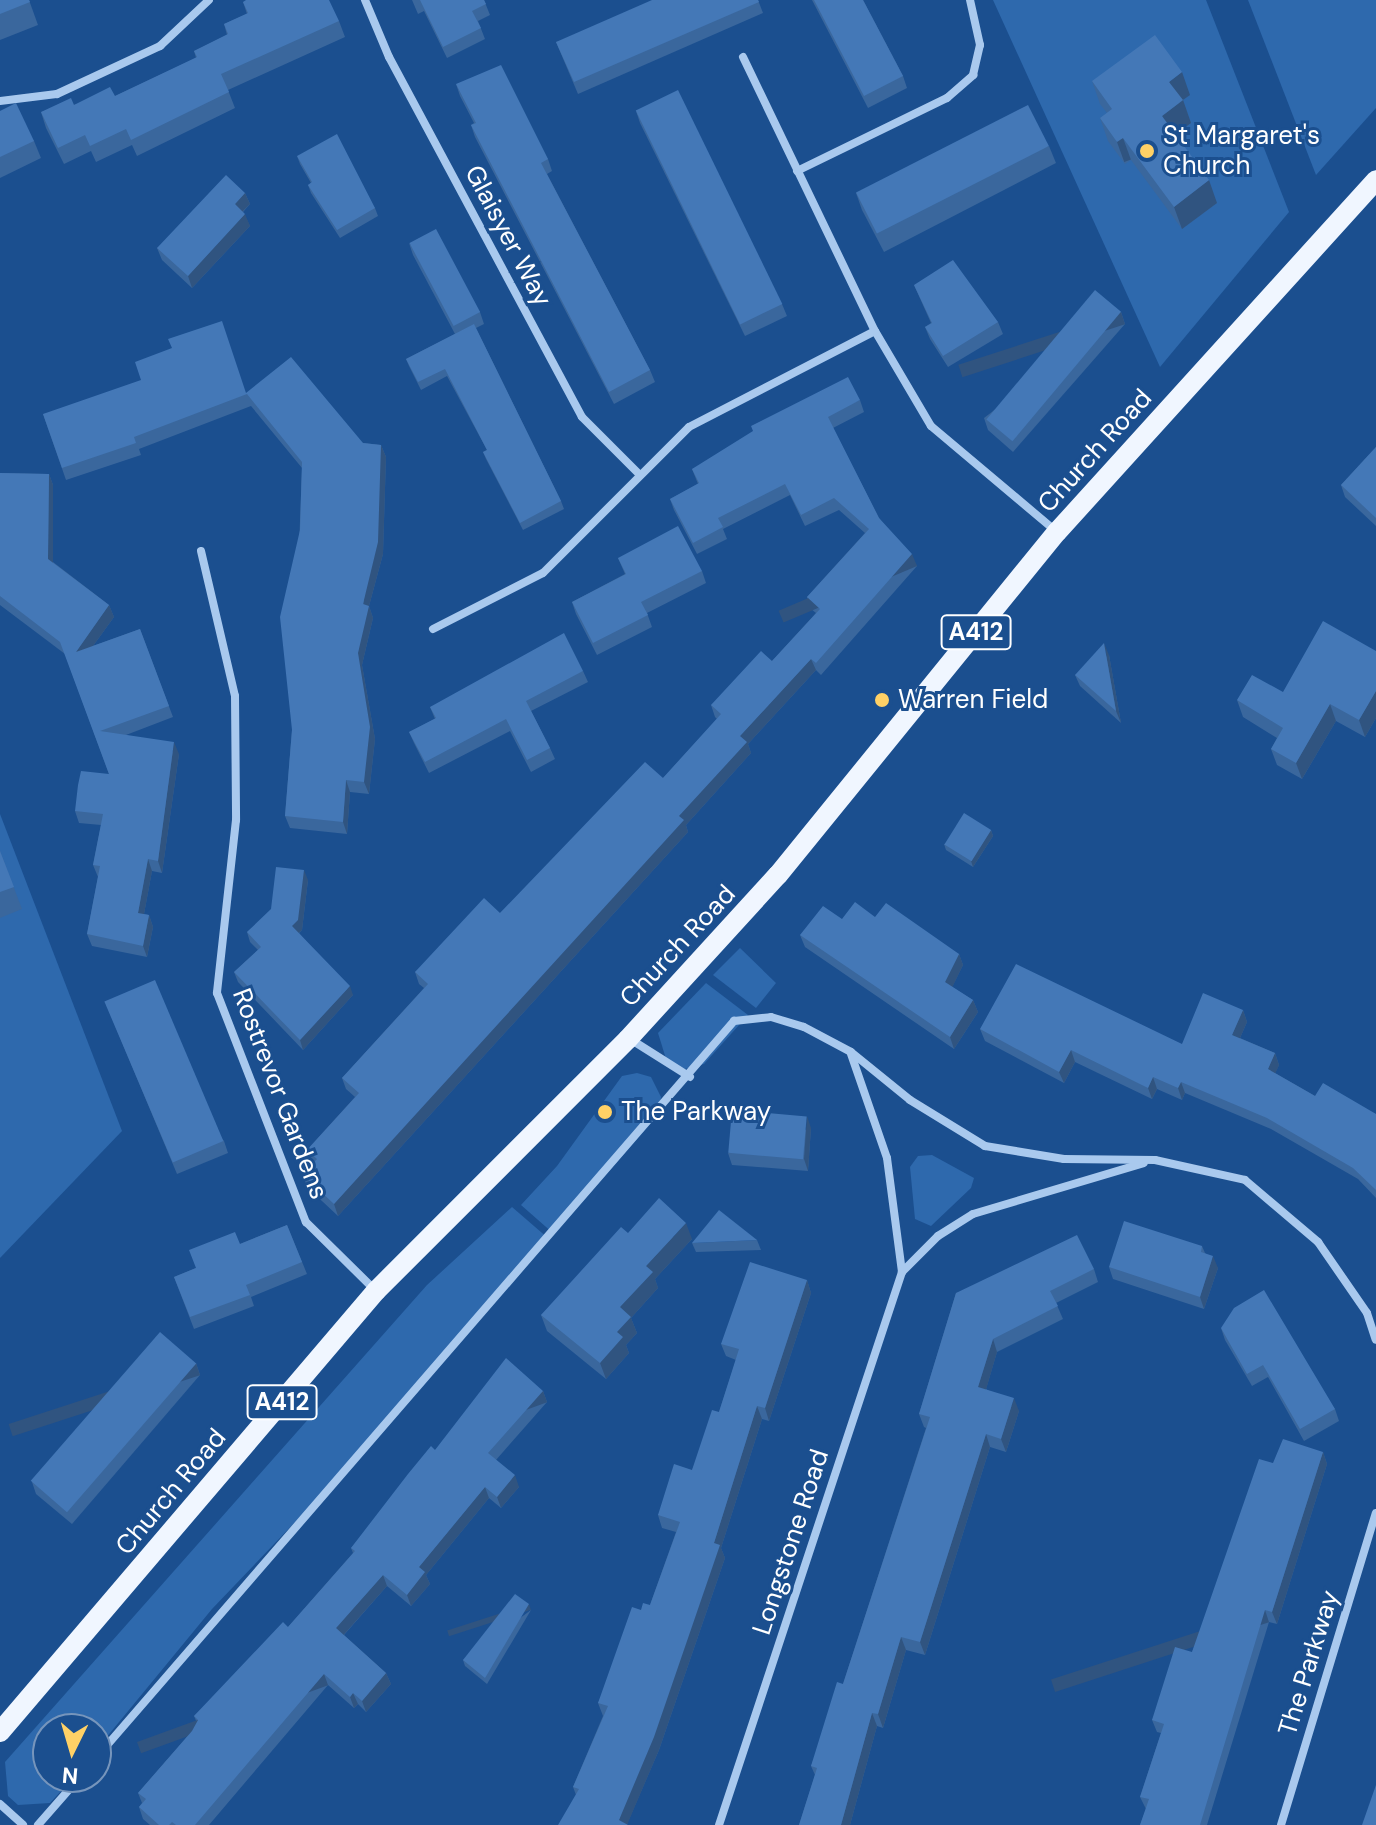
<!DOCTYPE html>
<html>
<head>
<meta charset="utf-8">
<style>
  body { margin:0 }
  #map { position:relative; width:1376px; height:1825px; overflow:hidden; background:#1b4f8f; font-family:"DM Sans",sans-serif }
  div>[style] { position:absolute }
  .green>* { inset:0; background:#2e69ad }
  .minor>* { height:8px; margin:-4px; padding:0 4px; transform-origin:4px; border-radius:4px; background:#a9c9ee }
  .primary>* { height:20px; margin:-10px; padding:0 10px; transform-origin:10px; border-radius:10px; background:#f0f6ff }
  .wall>* { inset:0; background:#3a679d }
  .shaded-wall>* { inset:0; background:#305480; transform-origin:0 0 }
  .building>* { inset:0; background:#4478b7; transform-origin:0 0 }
  .dots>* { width:22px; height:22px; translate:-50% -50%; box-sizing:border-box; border:4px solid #1b4f8f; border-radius:50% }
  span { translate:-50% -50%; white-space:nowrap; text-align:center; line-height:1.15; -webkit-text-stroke:6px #1b4f8f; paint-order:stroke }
  .shield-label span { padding:2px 6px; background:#1b4f8f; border:2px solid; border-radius:6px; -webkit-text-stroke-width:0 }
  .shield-label { font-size:24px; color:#fff; font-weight:700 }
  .poi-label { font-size:26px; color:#fff }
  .left { translate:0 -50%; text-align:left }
  .street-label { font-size:26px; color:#fff }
  .north { position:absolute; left:32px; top:1713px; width:80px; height:80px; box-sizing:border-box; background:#1b4f8f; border:2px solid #7695bc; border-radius:50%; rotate:185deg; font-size:22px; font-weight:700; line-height:32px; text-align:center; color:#fff }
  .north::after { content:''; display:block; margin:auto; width:28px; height:36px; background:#ffd166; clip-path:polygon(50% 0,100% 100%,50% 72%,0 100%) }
</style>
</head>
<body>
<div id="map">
  <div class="green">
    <i style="clip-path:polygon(993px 0,1206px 0,1289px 212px,1160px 367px)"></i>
    <i style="clip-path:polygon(1248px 0,1376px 0,1376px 108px,1316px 175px)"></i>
    <i style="clip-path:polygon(0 814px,122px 1131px,0 1258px)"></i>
    <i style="clip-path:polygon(740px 948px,776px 983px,756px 1008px,713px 975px)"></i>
    <i style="clip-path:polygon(706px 983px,748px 1015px,704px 1064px,685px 1069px,667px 1062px,658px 1033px)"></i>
    <i style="clip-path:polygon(637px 1073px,651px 1077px,661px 1097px,659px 1114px,554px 1234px,521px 1205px,557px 1166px,622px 1076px)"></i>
    <i style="clip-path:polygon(932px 1155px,974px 1178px,971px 1188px,931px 1226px,915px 1219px,910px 1167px,918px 1156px)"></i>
    <i style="clip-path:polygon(512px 1207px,549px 1239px,319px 1497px,212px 1609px,96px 1750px,96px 1729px,48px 1729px,48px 1777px,74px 1777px,50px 1803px,18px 1805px,8px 1796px,5px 1762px,427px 1285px)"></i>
  </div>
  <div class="minor">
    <i style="left:365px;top:0;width:62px;rotate:67.2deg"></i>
    <i style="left:389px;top:57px;width:408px;rotate:61.8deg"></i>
    <i style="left:582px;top:417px;width:82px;rotate:45deg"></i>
    <i style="left:743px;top:57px;width:304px;rotate:64.3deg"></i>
    <i style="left:875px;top:331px;width:110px;rotate:59.5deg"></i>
    <i style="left:931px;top:426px;width:165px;rotate:40.1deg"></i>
    <i style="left:0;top:101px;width:57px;rotate:-7deg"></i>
    <i style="left:57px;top:94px;width:114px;rotate:-25deg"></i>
    <i style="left:160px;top:46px;width:67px;rotate:-43.2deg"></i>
    <i style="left:797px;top:171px;width:167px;rotate:-26deg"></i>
    <i style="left:947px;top:98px;width:35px;rotate:-41deg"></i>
    <i style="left:973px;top:75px;width:31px;rotate:-77deg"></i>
    <i style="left:980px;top:45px;width:46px;rotate:-102.5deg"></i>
    <i style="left:201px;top:551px;width:149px;rotate:76.8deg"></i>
    <i style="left:235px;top:696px;width:124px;rotate:89.5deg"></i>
    <i style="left:236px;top:820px;width:174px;rotate:96.3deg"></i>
    <i style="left:217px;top:993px;width:246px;rotate:68.8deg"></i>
    <i style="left:306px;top:1222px;width:98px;rotate:44.6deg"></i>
    <i style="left:433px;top:629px;width:123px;rotate:-27deg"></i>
    <i style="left:543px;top:573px;width:206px;rotate:-45deg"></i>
    <i style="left:689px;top:427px;width:209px;rotate:-27.3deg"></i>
    <i style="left:630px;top:1039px;width:71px;rotate:32.3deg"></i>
    <i style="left:902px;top:1272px;width:51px;rotate:-45deg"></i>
    <i style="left:938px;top:1236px;width:41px;rotate:-32.2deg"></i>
    <i style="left:973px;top:1214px;width:178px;rotate:-16.6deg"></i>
    <i style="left:96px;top:1758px;width:975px;rotate:-49.12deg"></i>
    <i style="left:734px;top:1021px;width:37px;rotate:-6deg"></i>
    <i style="left:771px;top:1017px;width:34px;rotate:17deg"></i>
    <i style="left:804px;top:1027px;width:53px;rotate:28deg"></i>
    <i style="left:851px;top:1052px;width:76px;rotate:39.1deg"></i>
    <i style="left:910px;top:1100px;width:88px;rotate:31.5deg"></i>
    <i style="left:985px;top:1146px;width:80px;rotate:9.3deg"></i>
    <i style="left:1064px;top:1159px;width:91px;rotate:0.6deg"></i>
    <i style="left:1155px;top:1160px;width:92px;rotate:12.5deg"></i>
    <i style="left:1245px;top:1180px;width:96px;rotate:40.3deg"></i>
    <i style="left:1318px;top:1242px;width:86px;rotate:55.4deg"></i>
    <i style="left:1367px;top:1313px;width:28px;rotate:72deg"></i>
    <i style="left:0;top:1804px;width:31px;rotate:42deg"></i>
    <i style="left:38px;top:1825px;width:64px;rotate:-48.8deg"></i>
    <i style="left:719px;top:1825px;width:582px;rotate:-71.69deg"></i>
    <i style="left:902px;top:1272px;width:115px;rotate:-97.5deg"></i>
    <i style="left:887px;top:1158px;width:110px;rotate:-109.1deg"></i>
    <i style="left:1281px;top:1825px;width:326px;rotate:-73.1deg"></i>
  </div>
  <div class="primary">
    <i style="left:0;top:1732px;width:580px;rotate:-49.55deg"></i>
    <i style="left:376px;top:1291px;width:356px;rotate:-45deg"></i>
    <i style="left:628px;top:1039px;width:222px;rotate:-47.6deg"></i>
    <i style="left:778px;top:875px;width:442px;rotate:-50.9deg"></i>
    <i style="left:1057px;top:532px;width:475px;rotate:-47.8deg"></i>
  </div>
  <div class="wall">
    <i style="clip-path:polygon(0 0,29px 0,38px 25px,0 40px)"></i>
    <i style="clip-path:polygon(412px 0,484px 0,490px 15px,478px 21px,485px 39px,447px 58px,424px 11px,418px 14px)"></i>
    <i style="clip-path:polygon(758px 0,763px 13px,578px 94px,556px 42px)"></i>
    <i style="clip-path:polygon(812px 0,863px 0,903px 76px,907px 88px,868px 108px)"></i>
    <i style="clip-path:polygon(243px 2px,339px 21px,345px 37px,228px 90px,235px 108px,137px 156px,132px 145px,96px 162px,91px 151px,64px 164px,46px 128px,41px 112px,115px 96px,196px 58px,194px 51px,227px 35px,224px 24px,247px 14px)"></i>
    <i style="clip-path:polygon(1092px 81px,1190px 95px,1183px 100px,1191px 123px,1176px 134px,1217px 203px,1182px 229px,1131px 160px,1125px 164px,1108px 141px,1100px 118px,1107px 113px,1100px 104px)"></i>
    <i style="clip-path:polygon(456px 84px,548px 159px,552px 171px,547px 174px,650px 370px,655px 382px,614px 404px,475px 137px,471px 125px,474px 123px,460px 96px)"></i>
    <i style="clip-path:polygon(0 111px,34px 141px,41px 158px,0 178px)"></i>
    <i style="clip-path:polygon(636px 111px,782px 304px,787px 316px,745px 336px,640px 123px)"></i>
    <i style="clip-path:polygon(1049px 146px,1056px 163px,884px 252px,862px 210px,856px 193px)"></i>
    <i style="clip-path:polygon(297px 156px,375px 208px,378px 216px,340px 238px,311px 193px,308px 185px,311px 183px,300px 164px)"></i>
    <i style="clip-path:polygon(245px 193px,250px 204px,243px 212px,250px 226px,192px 288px,162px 260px,157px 248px)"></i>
    <i style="clip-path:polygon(409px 243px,480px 312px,484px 324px,476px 328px,561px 501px,564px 509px,523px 530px,486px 459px,483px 452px,487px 450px,447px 376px,421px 390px,409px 366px,406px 359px,455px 334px,413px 255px)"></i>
    <i style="clip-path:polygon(914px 285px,998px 322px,1003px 334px,948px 367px,930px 339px,925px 327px,931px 323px)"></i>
    <i style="clip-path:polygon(1121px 312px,1125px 324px,1013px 452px,988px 430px,984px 418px)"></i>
    <i style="clip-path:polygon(247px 393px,363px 443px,381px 445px,386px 457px,383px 554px,369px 606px,373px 618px,362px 665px,375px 739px,369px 794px,350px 792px,347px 834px,290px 828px,285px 816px,292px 730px,302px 468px,251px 406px,139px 449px,141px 455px,66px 480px,43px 414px)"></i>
    <i style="clip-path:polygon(860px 400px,864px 412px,833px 428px,879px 518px,917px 566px,821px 675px,816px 670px,748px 744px,751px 753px,686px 825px,688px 832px,338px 1216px,307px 1187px,303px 1175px,313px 1164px,311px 1162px,307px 1150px,355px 1097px,346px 1089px,342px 1078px,424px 988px,419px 984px,415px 972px,500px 913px,663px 778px,717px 719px,715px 717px,711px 705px,772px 661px,816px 613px,811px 609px,807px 597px,865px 533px,839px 510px,805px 526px,790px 495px,723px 529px,727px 539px,697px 554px,674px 510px,670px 499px,698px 484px,692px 469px)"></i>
    <i style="clip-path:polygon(1376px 447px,1376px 526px,1345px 497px,1341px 485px)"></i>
    <i style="clip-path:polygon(0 473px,49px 474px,53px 485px,53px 562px,109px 605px,114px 617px,93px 646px,140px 629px,173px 717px,126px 735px,179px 754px,162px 873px,152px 871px,144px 914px,149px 915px,153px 927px,147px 957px,92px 946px,87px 934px,98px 877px,93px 865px,101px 825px,79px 823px,75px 811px,109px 774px,65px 654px,0 605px)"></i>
    <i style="clip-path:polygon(618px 558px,702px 571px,706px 583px,647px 613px,652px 627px,597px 655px,576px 614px,572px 602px,625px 574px)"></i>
    <i style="clip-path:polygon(1376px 651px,1376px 718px,1365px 737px,1336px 721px,1302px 779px,1277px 765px,1271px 749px,1277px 738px,1243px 717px,1237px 700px,1283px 692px)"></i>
    <i style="clip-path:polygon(1109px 655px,1121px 723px,1080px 686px,1075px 675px)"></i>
    <i style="clip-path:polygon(583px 671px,588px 682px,531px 711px,550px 748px,555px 759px,531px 772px,510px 731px,429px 773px,414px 743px,409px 732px,435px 719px,430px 707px)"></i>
    <i style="clip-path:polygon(991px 830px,993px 836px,973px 867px,946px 850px,944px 844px)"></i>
    <i style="clip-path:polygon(0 851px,22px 909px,0 918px)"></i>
    <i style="clip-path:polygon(308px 880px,302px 930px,299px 933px,353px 995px,303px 1050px,238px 982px,234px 972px,258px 950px,250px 942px,247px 932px)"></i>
    <i style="clip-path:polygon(875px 917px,959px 954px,963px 965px,952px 987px,973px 1000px,978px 1012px,954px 1049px,805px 947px,800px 935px,842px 919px)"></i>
    <i style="clip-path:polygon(106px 1004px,224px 1141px,228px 1153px,177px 1174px)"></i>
    <i style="clip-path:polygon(1243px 1010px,1247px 1022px,1240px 1038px,1275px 1053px,1279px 1065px,1275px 1073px,1315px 1096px,1376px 1114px,1376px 1198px,1358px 1179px,1271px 1129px,1185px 1093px,1182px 1100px,1157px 1089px,1152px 1099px,1075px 1062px,1064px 1083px,985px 1041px,980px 1029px,1182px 1044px)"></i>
    <i style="clip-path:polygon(811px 1128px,808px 1171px,732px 1165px,728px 1153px)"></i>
    <i style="clip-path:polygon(287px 1225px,307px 1274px,251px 1297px,254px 1306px,194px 1329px,174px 1277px,196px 1268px,240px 1244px)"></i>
    <i style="clip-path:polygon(628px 1233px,692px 1239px,655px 1279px,658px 1288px,631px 1318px,637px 1333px,626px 1345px,629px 1353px,606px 1379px,547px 1331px,541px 1315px)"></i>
    <i style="clip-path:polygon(757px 1240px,761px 1250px,696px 1252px,692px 1243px)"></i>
    <i style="clip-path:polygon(1202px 1246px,1205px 1253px,1218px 1268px,1204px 1309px,1113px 1279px,1109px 1267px)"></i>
    <i style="clip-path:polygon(1094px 1269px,1098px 1282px,1056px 1303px,1063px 1319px,997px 1352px,986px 1389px,1019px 1411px,1006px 1452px,990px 1447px,925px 1655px,906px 1650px,883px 1728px,877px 1726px,850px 1825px,799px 1825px,815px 1775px,811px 1766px,843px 1684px,926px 1428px,924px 1427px,919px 1414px,956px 1293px)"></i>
    <i style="clip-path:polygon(807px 1280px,811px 1293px,769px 1421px,762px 1419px,721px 1548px,725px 1558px,659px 1750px,627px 1824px,576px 1795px,573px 1787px,603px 1716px,598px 1703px,641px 1610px,650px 1605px,676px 1532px,662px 1528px,658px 1515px,692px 1470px,719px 1412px,736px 1360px,726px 1356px,721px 1344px)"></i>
    <i style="clip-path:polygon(1221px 1328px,1335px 1409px,1339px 1421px,1304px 1441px,1268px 1377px,1252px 1386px,1225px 1340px)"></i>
    <i style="clip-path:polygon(196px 1363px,200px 1375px,72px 1524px,36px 1494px,32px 1482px)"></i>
    <i style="clip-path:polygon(543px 1391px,547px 1402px,496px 1460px,519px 1487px,501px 1508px,489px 1498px,426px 1575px,430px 1584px,411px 1606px,387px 1586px,344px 1635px,386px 1673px,391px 1684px,366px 1712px,358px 1704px,354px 1708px,328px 1685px,209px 1825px,150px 1825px,143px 1819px,139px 1807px,142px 1803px,138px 1793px,192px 1731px,197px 1723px,194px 1716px,288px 1627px,353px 1553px,351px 1548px,435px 1450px)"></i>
    <i style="clip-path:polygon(1323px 1452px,1327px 1464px,1277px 1624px,1269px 1622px,1207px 1825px,1140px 1825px,1146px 1809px,1140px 1797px,1161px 1733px,1157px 1732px,1152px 1720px,1192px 1652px,1273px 1463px)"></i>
    <i style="clip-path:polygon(531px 1610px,487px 1684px,465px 1666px,463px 1660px)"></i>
  </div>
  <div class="shaded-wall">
    <i style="clip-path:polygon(1182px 72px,1190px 95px,1177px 104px,1169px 82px)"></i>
    <i style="clip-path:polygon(1183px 100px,1191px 123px,1170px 138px,1162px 116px)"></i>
    <i style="left:1123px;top:138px;width:23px;height:7px;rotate:70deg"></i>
    <i style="clip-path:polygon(1209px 180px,1217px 203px,1182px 229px,1174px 207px)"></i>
    <i style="clip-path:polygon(245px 193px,250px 204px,239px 215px,235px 204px)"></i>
    <i style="clip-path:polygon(245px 214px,250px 226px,192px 288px,188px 276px)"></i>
    <i style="left:1121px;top:312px;width:13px;height:171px;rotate:72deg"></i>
    <i style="clip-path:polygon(381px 445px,386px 457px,383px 554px,369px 606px,373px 618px,362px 665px,375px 739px,369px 794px,364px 782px,358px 653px)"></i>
    <i style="clip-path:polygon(49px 474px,53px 485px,53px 570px,48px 559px)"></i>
    <i style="left:912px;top:554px;width:13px;height:145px;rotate:67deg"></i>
    <i style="clip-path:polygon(109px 605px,114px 617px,80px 664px,76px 652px)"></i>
    <i style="clip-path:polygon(1104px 643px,1109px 655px,1121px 723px,1116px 711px)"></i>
    <i style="clip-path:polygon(811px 659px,816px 670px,748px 744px,751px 753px,686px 825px,688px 832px,338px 1216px,334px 1204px,740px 736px)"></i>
    <i style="clip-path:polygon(1376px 691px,1376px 718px,1365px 737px,1359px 720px)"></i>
    <i style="clip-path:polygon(1330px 704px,1336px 721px,1302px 779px,1296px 763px)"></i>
    <i style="clip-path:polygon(174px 742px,179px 754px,162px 873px,158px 861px)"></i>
    <i style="clip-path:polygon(346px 780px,350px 792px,347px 834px,343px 822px)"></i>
    <i style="clip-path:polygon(991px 830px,993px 836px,973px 867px,971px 861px)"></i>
    <i style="clip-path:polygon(148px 859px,152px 871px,142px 925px,138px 913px)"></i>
    <i style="clip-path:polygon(304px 870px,308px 880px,302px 930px,296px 935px,292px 926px)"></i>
    <i style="clip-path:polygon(149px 915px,153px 927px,147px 957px,143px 946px)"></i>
    <i style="clip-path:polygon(959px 954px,963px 965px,949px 994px,945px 982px)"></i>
    <i style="clip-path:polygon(350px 986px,353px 995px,303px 1050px,300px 1040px)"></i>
    <i style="clip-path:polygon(973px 1000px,978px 1012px,954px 1049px,950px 1037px)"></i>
    <i style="clip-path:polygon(1243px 1010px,1247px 1022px,1236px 1047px,1232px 1035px)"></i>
    <i style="clip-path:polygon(1071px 1050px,1075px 1062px,1064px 1083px,1059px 1072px)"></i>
    <i style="clip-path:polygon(1275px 1053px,1279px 1065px,1272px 1081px,1268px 1069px)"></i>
    <i style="clip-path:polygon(1153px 1077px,1157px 1089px,1152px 1099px,1148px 1088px)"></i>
    <i style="clip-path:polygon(1181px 1082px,1185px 1093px,1182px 1100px,1178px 1088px)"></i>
    <i style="clip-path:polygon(807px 1116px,811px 1128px,808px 1171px,804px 1159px)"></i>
    <i style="clip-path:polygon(686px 1223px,692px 1239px,655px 1279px,658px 1288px,631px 1318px,637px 1333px,626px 1345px,629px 1353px,606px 1379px,600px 1363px,617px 1332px,620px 1307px,646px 1266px)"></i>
    <i style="clip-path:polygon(1213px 1256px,1218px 1268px,1204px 1309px,1200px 1297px)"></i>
    <i style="clip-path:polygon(807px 1280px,811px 1293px,769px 1421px,765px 1408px)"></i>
    <i style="clip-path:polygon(993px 1339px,997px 1352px,983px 1400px,978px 1387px)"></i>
    <i style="left:196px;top:1363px;width:13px;height:197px;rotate:72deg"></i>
    <i style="left:543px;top:1391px;width:12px;height:83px;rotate:70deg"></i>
    <i style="clip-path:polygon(1014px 1398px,1019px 1411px,1006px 1452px,1001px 1439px)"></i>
    <i style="clip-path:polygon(757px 1406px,762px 1419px,721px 1548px,725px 1558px,659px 1750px,627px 1825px,619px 1820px,714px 1543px)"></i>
    <i style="clip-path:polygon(986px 1434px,990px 1447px,925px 1655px,920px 1642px)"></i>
    <i style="clip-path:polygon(1323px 1452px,1327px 1464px,1277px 1624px,1272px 1612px)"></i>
    <i style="clip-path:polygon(515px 1475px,519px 1487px,501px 1508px,497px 1497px)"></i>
    <i style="clip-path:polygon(485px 1487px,489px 1498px,426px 1575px,430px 1584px,411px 1606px,407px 1595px,419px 1567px)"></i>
    <i style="clip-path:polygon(383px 1575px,387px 1586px,340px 1639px,336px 1628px)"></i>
    <i style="left:529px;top:1604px;width:6px;height:86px;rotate:72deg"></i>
    <i style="left:1265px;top:1610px;width:13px;height:225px;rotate:72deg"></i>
    <i style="clip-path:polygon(901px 1637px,906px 1650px,883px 1728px,878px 1714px)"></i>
    <i style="clip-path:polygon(386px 1673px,391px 1684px,366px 1712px,362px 1701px)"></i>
    <i style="left:324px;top:1674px;width:12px;height:199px;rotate:70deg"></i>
    <i style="clip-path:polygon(353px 1693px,358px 1704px,354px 1708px,350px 1697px)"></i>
    <i style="clip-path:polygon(872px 1713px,877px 1726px,850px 1825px,841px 1825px)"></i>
  </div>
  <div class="building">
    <i style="clip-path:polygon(0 0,29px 0,30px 2px,0 14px)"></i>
    <i style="clip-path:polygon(246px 0,329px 0,339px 21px,221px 74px,229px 92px,131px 140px,126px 129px,90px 146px,85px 135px,58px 148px,41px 112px,71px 98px,74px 105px,110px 87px,115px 96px,197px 57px,194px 51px,228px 34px,224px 24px,248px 13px,243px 2px)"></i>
    <i style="clip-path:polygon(420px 0,484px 0,486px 4px,472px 11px,481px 28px,443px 47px)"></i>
    <i style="clip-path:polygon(652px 0,758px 0,759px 2px,574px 82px,556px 42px)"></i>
    <i style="clip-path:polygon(814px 0,863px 0,903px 76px,864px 96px)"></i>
    <i style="clip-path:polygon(1155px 35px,1182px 72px,1169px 82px,1183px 100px,1162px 116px,1209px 180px,1174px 207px,1123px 138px,1117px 142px,1100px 118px,1112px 109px,1092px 81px)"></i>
    <i style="clip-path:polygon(501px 65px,548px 159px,541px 163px,650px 370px,609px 392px,471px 125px,476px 123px,456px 84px)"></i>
    <i style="left:678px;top:90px;width:238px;height:47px;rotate:64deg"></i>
    <i style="clip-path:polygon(16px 103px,34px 141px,0 157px,0 111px)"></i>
    <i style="left:1028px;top:105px;width:46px;height:193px;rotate:63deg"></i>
    <i style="clip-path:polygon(337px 134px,375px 208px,337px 230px,308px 185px,312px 182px,297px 156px)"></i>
    <i style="clip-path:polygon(226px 175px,245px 193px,235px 204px,245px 214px,188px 276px,157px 248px)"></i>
    <i style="left:436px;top:229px;width:94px;height:30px;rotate:62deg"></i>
    <i style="clip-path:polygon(953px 260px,998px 322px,943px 356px,925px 327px,932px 323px,914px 285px)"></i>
    <i style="left:1095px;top:290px;width:34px;height:169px;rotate:40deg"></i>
    <i style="clip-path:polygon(222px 321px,246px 393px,291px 357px,363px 443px,381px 445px,378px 542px,363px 604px,369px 606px,358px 653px,370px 727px,364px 782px,346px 780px,343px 822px,285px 816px,292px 730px,280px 617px,300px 530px,302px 462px,247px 394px,134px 437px,136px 443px,62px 468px,43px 414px,141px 380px,135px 362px,172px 348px,168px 339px)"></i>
    <i style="clip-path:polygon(474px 324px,561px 501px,520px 523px,483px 452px,487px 450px,445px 369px,418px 382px,406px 359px)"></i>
    <i style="clip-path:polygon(848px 377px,860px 400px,828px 417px,879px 518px,912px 554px,816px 663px,811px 659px,740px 736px,747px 742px,679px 816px,684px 820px,334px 1204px,303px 1175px,317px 1159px,307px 1150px,359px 1093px,342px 1078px,428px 984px,415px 972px,484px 898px,500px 913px,645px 762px,663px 778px,721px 714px,711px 705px,761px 651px,772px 661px,820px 609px,807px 597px,869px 529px,834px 498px,801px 515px,785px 484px,718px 518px,723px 527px,693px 543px,670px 499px,699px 483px,692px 469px,753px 431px,751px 426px)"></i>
    <i style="clip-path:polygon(1376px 447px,1376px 518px,1341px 485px)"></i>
    <i style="clip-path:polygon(0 473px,49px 474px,48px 559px,109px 605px,76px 652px,140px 629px,169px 706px,100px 731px,174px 742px,158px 861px,148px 859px,138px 913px,149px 915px,143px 946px,87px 934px,100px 866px,93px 865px,103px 814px,75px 811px,78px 785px,81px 771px,109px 774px,60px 642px,0 596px)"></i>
    <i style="clip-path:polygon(678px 526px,702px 571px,641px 602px,648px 615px,593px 643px,572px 602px,626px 574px,618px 558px)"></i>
    <i style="clip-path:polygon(1323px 621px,1376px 651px,1376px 691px,1359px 720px,1330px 704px,1296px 763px,1271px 749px,1283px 728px,1237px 700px,1252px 675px,1283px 692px)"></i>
    <i style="clip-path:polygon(564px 633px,583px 671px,526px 701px,550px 748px,527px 760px,506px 719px,425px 762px,409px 732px,436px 718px,430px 707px)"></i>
    <i style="clip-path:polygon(1104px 643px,1116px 711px,1075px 675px)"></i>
    <i style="left:964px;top:813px;width:32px;height:37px;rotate:32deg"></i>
    <i style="clip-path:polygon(0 851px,14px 887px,0 892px)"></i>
    <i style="clip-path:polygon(276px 867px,304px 870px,298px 920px,292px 926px,350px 986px,300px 1040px,234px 972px,261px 947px,247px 932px,271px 909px)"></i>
    <i style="clip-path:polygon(855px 902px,875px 917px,886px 903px,959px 954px,945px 982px,973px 1000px,950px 1037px,800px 935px,823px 906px,842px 919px)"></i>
    <i style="clip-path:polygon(1016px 964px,1182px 1044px,1203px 993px,1243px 1010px,1232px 1035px,1275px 1053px,1268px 1069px,1315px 1096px,1323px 1083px,1376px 1114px,1376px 1190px,1353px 1168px,1267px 1118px,1181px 1082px,1178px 1088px,1153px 1077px,1148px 1088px,1071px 1050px,1059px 1072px,980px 1029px)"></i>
    <i style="left:155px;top:980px;width:175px;height:55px;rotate:67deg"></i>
    <i style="left:732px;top:1110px;width:75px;height:43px;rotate:5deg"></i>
    <i style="clip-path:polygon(659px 1198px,686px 1223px,646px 1266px,653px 1272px,620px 1307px,631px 1317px,617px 1332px,623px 1337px,600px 1363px,541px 1315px,621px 1227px,628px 1233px)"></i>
    <i style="clip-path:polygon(719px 1210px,757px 1240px,692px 1243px)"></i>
    <i style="clip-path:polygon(1124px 1221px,1202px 1246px,1201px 1252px,1213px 1256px,1200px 1297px,1109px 1267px)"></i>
    <i style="clip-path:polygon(287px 1225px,302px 1262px,246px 1285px,250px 1295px,190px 1317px,174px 1277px,196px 1268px,189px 1250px,235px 1232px,240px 1244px)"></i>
    <i style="clip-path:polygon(1077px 1235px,1094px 1269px,1050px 1291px,1058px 1306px,993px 1339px,978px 1387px,1014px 1398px,1001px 1439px,986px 1434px,920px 1642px,901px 1637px,878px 1714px,872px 1713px,841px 1825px,799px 1825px,817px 1768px,811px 1766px,837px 1682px,843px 1684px,930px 1417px,919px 1414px,956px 1293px)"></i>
    <i style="clip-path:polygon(750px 1262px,807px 1280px,765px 1408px,757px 1406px,714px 1543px,720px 1545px,654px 1737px,619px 1820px,628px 1825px,558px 1825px,579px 1789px,573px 1787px,608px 1706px,598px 1703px,632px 1607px,641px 1610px,643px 1603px,650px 1605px,680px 1522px,658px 1515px,674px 1464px,692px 1470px,712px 1410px,719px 1412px,739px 1349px,721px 1344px)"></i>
    <i style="clip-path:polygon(1264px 1290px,1335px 1409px,1300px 1429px,1263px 1365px,1247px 1374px,1221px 1328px,1234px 1308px)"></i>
    <i style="left:160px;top:1332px;width:48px;height:197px;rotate:41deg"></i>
    <i style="clip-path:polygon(506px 1358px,543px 1391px,488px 1453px,515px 1475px,497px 1497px,485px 1487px,419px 1567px,425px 1572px,407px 1595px,383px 1575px,336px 1628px,386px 1673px,362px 1701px,353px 1693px,350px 1697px,324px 1674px,195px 1825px,176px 1825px,172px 1822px,169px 1825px,159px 1825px,139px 1807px,146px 1799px,138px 1793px,192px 1731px,198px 1720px,194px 1716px,283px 1622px,288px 1627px,355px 1551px,351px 1548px,408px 1474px,431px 1446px,435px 1450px)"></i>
    <i style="clip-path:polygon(1283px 1439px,1323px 1452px,1272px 1612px,1265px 1610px,1200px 1825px,1140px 1825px,1149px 1799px,1140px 1797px,1164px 1724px,1152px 1720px,1175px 1647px,1192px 1652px,1259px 1459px,1273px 1463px)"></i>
    <i style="clip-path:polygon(515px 1594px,529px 1604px,485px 1678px,463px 1660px)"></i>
    <i style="clip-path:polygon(1376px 1785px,1376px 1825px,1362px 1825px)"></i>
  </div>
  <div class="dots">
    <i style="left:1147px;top:151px;background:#ffd166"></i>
    <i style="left:882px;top:700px;background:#ffd166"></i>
    <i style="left:605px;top:1112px;background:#ffd166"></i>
  </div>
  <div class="shield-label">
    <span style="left:976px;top:632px">A412</span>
    <span style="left:282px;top:1402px">A412</span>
  </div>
  <div class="poi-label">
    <span class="left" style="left:1163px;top:151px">St Margaret's<br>Church</span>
    <span class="left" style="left:898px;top:700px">Warren Field</span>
    <span class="left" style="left:621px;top:1112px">The Parkway</span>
  </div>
  <div class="street-label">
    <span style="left:508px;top:236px;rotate:62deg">Glaisyer Way</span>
    <span style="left:1095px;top:451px;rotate:-48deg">Church Road</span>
    <span style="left:678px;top:946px;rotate:-47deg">Church Road</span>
    <span style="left:280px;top:1094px;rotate:69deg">Rostrevor Gardens</span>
    <span style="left:171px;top:1492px;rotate:-50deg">Church Road</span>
    <span style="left:791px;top:1542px;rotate:-72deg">Longstone Road</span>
    <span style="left:1309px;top:1663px;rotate:-73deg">The Parkway</span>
  </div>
  <div class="north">N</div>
</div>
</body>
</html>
